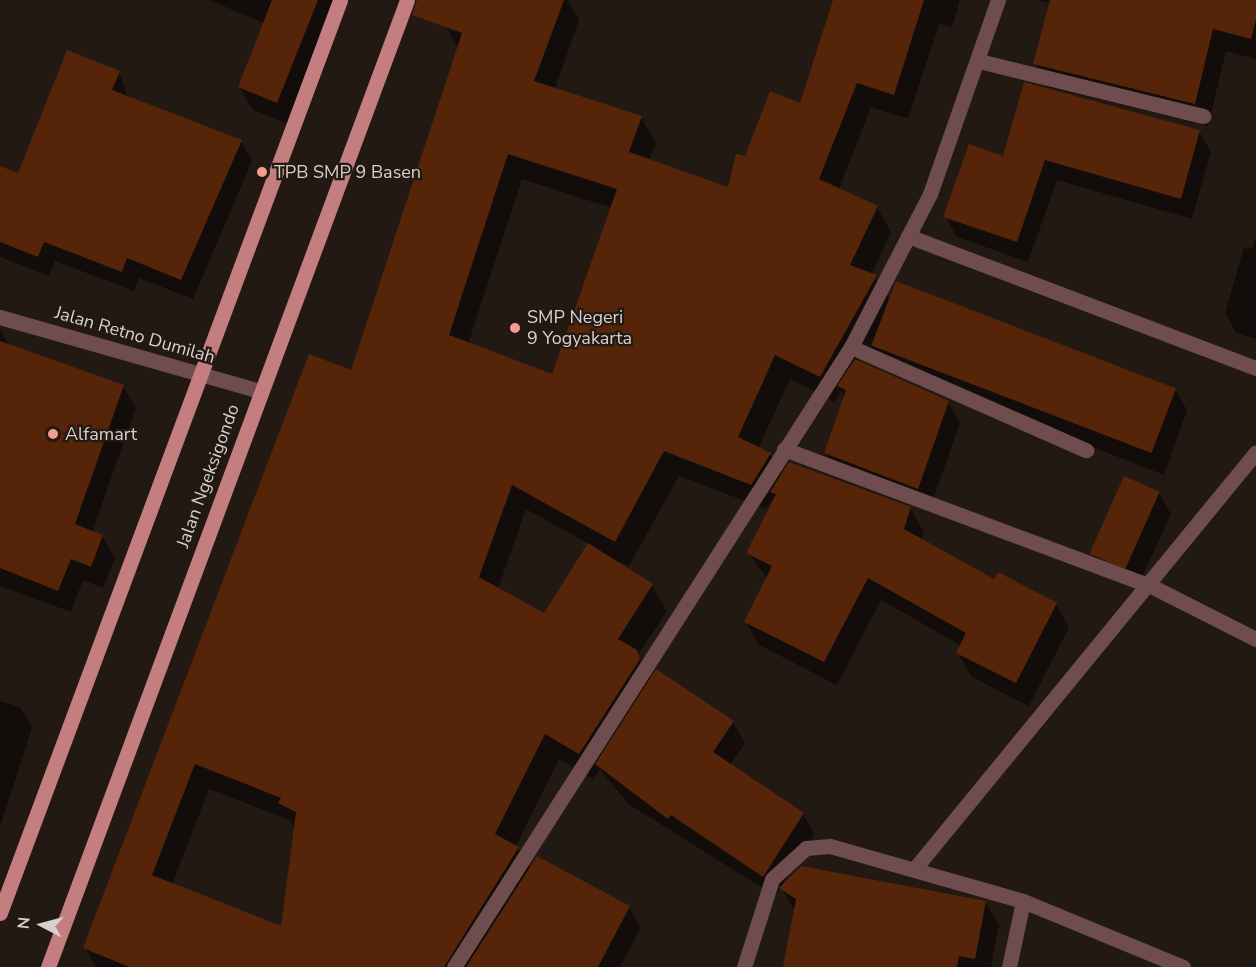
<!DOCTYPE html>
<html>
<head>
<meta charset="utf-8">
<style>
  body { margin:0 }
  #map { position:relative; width:1256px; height:967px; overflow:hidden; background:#221913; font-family:"Nunito Sans",sans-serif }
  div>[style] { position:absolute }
  .shadow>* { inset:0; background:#0007 }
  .building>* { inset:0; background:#562409; transform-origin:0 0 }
  .minor>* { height:15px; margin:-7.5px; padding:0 7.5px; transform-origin:7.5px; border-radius:7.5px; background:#6f4d4e }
  .primary>* { height:15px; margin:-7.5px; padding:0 7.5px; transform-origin:7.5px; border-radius:7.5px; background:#c47e80 }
  .dots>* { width:16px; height:16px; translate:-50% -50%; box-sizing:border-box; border:3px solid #221913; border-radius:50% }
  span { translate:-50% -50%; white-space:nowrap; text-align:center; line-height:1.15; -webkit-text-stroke:4.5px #221913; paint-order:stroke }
  .poi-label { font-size:18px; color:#d7d0cc }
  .left { translate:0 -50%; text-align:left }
  .street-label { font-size:18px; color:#d7d0cc }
  .north { position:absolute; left:12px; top:895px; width:60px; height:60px; -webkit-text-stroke:4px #221913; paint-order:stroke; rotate:276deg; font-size:16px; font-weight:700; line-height:24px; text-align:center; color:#d7d0cc }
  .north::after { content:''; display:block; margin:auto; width:21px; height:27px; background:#d7d0cc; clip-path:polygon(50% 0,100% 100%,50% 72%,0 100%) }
</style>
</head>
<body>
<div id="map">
  <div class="shadow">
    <i style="clip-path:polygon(209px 0,340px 0,291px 125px,253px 110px,239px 87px,264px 23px)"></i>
    <i style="clip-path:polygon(evenodd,456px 0,568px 0,579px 20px,555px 89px,641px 118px,656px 143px,649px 161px,729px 189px,746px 158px,801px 105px,860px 0,960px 0,952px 27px,939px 24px,908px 119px,871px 107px,839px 189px,877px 207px,891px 232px,872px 274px,889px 298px,1175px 389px,1187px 410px,1164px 475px,878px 363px,867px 344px,857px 362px,948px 402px,960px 423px,930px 508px,837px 474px,825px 453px,845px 397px,841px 390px,835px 402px,790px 379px,758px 449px,770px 454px,782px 475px,910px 508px,924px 532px,921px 540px,995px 581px,1056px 604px,1069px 627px,1029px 706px,972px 677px,958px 653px,962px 646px,881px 600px,837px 685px,759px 645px,746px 622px,767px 579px,748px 552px,773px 498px,766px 509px,679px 476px,629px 566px,609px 558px,652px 585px,667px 611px,638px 655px,652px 679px,733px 722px,745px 743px,730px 765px,803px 814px,815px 835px,782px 885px,985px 902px,999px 925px,991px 967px,785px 967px,795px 912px,781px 887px,775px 896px,627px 803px,600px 769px,593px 779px,559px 759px,516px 846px,530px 869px,629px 907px,641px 928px,620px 967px,96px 967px,85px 948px,352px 372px,459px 49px,446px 27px,456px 0,522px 179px,612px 208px,553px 376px,468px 344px,522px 179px,456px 0,526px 509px,589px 544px,545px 615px,498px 589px,526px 509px,456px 0,209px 789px,290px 820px,294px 828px,283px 928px,172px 885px,209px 789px)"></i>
    <i style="clip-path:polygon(1037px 0,1256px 0,1256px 59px,1226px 51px,1208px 126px,1048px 87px,1035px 64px,1050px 3px)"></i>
    <i style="clip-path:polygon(119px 72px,128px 97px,241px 141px,252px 161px,193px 299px,139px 278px,134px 291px,55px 261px,49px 276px,0 257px,0 168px,19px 175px)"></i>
    <i style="clip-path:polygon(1199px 131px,1211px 152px,1192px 219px,1057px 180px,1028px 262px,957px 237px,945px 216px,1004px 158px)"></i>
    <i style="clip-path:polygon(1256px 236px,1256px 339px,1236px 333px,1225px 313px,1244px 247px,1252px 249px)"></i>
    <i style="clip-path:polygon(0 329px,10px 346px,123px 386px,136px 408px,92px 532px,102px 536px,115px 558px,103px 588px,83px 580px,71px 612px,0 586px)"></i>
    <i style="clip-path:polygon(1159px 493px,1171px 514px,1138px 586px,1103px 573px,1091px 552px)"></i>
    <i style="clip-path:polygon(0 701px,20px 707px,32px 728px,0 827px)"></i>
  </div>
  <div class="building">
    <i style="clip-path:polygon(272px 0,318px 0,277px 103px,238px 87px)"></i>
    <i style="clip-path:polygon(evenodd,417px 0,564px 0,534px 81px,642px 116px,629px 152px,728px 187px,736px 154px,745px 156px,770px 91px,800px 103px,833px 0,924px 0,894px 95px,857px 83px,819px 179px,878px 206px,850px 265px,877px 275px,820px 377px,775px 355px,738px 437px,771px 453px,751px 485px,664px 451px,615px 542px,512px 485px,479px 577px,544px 613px,588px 543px,653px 584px,618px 639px,637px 650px,640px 659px,579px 754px,545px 734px,495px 834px,519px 847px,444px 967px,129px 967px,83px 948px,309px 354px,351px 370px,462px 33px,412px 15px,417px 0,508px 154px,617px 189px,552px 374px,449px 335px,508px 154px,417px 0,195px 764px,281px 798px,278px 803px,296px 812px,281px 926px,152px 875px,195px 764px)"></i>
    <i style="clip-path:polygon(1050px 0,1256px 0,1256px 20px,1251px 39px,1213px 29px,1195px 104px,1033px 64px)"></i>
    <i style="clip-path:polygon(67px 50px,120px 71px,112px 90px,242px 140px,181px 280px,127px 258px,122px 272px,44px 242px,38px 257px,0 242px,0 166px,18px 173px)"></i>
    <i style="clip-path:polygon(1024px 82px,1200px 130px,1181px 199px,1045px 160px,1017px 242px,943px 217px,969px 144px,1003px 156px)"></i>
    <i style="left:896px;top:281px;width:300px;height:69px;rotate:21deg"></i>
    <i style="clip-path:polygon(0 341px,124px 385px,75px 524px,103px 535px,91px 567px,71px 559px,58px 591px,0 568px)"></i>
    <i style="clip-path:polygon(855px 359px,949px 401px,918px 489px,824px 453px,846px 390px,837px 386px)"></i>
    <i style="clip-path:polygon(789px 462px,911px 507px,904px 529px,994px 579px,998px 572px,1057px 603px,1016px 683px,956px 653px,966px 633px,868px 578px,824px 662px,744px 622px,772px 566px,746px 553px,776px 494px,770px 492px)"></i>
    <i style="left:1124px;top:476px;width:39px;height:85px;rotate:24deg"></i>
    <i style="clip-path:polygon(656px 669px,734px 721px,713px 752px,804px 813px,763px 877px,671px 815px,668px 819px,595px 764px)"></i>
    <i style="clip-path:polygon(537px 856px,630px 906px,598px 967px,466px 967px)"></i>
    <i style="clip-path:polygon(801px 866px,986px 901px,975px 959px,959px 956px,957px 967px,783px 967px,796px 899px,779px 888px)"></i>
  </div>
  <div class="minor">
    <i style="left:979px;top:61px;width:231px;rotate:13.8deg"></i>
    <i style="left:908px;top:236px;width:372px;rotate:20.8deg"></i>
    <i style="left:0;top:317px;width:270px;rotate:15.9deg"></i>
    <i style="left:851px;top:347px;width:257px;rotate:23.7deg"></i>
    <i style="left:784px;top:449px;width:392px;rotate:20.5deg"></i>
    <i style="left:1151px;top:586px;width:118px;rotate:26.8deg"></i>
    <i style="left:916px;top:867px;width:536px;rotate:-50.67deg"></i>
    <i style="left:454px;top:967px;width:736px;rotate:-57.37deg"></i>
    <i style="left:851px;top:347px;width:172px;rotate:-62.7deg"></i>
    <i style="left:930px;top:194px;width:206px;rotate:-70.7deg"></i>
    <i style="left:744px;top:967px;width:92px;rotate:-72.3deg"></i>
    <i style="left:772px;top:879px;width:46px;rotate:-42.4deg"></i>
    <i style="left:806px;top:848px;width:24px;rotate:-5deg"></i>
    <i style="left:830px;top:846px;width:201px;rotate:15.9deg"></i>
    <i style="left:1023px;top:901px;width:173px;rotate:22.4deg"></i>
    <i style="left:1009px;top:967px;width:67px;rotate:-78deg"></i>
  </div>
  <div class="primary">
    <i style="left:0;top:913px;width:974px;rotate:-69.57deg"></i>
    <i style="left:48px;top:967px;width:1031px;rotate:-69.63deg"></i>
  </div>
  <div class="dots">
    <i style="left:262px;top:172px;background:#f59c91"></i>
    <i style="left:515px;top:328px;background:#f59c91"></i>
    <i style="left:53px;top:434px;background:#f59c91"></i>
  </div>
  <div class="poi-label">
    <span class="left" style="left:274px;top:172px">TPB SMP 9 Basen</span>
    <span class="left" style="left:527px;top:328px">SMP Negeri<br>9 Yogyakarta</span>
    <span class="left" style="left:65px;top:434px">Alfamart</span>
  </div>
  <div class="street-label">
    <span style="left:135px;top:335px;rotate:16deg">Jalan Retno Dumilah</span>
    <span style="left:208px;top:476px;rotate:-70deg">Jalan Ngeksigondo</span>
  </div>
  <div class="north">N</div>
</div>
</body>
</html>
